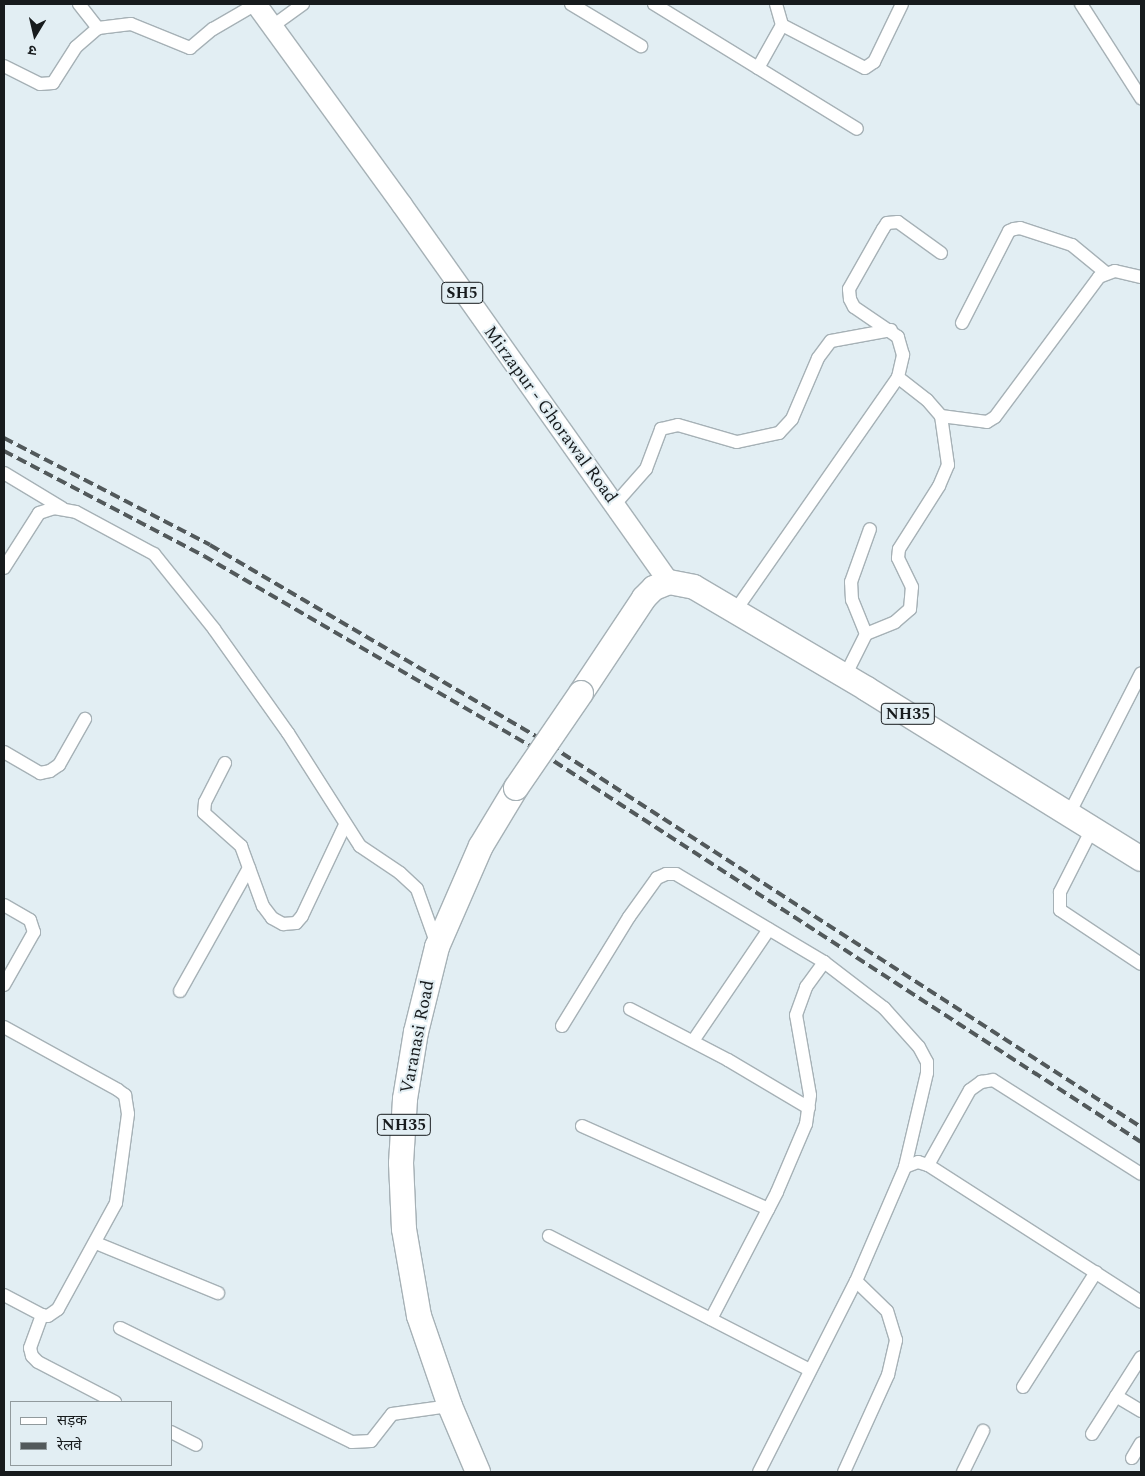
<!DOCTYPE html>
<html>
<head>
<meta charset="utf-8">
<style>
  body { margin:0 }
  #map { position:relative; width:1145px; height:1476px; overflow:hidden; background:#e2eef3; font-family:Spectral,"Noto Sans Devanagari",serif }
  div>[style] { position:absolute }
  .roads { filter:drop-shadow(1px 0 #a6b1b6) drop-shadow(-1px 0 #a6b1b6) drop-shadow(0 1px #a6b1b6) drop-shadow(0 -1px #a6b1b6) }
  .street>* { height:12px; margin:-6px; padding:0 6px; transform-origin:6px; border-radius:6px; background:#fff }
  .primary>* { height:20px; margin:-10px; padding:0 10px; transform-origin:10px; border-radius:10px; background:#fff }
  .highway>* { height:24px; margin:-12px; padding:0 12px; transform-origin:12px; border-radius:12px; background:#fff }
  .rail>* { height:4px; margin-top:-2px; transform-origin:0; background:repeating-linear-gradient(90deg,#52595b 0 10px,transparent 0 15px) }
  .bridges { filter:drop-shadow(1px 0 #a6b1b6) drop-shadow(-1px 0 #a6b1b6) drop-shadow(0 1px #a6b1b6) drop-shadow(0 -1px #a6b1b6) }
  .highway-bridge>* { height:24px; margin:-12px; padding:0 12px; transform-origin:12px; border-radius:12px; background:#fff }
  span { translate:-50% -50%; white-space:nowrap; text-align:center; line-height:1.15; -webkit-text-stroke:4px #e2eef3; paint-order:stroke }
  .shield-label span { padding:1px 4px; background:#e2eef3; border:1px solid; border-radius:4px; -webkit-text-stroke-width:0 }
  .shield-label { font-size:16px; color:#171b1d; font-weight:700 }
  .street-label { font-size:18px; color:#171b1d }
  .frame { position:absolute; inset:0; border:5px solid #171b1d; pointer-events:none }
  .legend { position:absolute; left:10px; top:1401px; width:162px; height:65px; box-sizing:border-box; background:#e2eef3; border:1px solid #919a9d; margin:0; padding:6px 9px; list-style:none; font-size:15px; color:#171b1d }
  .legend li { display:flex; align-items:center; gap:10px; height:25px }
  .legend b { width:25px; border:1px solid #919a9d }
  .north { position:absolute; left:10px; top:10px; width:50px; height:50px; -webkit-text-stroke:4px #e2eef3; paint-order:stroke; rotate:189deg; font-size:14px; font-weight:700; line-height:20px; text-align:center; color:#171b1d }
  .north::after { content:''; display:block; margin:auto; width:18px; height:22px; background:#171b1d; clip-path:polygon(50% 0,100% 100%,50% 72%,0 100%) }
</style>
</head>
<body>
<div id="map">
  <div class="roads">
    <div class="street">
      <i style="left:79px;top:4px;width:31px;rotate:52deg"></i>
      <i style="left:571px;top:4px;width:82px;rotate:31deg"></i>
      <i style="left:654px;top:4px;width:238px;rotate:31.6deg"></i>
      <i style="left:1081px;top:4px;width:112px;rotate:57.4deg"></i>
      <i style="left:274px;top:25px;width:36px;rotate:-36deg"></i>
      <i style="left:782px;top:25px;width:93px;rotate:27.4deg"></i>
      <i style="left:865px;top:68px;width:11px;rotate:-34deg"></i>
      <i style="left:874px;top:62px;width:64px;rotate:-64.2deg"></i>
      <i style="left:4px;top:66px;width:40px;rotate:26.6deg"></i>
      <i style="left:40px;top:84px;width:13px;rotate:-4deg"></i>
      <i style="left:53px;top:83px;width:43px;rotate:-57.4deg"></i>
      <i style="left:76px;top:47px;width:29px;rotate:-41deg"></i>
      <i style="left:98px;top:28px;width:33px;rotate:-7deg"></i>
      <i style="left:131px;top:24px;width:64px;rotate:22.1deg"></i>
      <i style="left:190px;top:48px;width:30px;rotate:-40deg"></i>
      <i style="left:213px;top:29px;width:50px;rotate:-30.2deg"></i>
      <i style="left:758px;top:68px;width:49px;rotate:-60.8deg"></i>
      <i style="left:782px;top:25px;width:22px;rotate:-106deg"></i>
      <i style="left:962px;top:323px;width:103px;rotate:-62.9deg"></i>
      <i style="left:1009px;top:231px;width:5px;rotate:-22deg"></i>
      <i style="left:1014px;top:229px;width:6px;rotate:-9deg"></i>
      <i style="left:1020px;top:228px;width:55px;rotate:18.1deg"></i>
      <i style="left:1072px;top:245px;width:44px;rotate:39.5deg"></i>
      <i style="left:941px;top:416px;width:46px;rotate:7.4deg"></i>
      <i style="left:987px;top:422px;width:9px;rotate:-32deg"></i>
      <i style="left:995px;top:417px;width:174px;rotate:-53.4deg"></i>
      <i style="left:1099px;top:277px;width:17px;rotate:-21deg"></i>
      <i style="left:1115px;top:271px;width:27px;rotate:13deg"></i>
      <i style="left:4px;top:473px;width:68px;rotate:31.1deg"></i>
      <i style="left:615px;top:504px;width:47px;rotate:-48.5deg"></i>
      <i style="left:646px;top:469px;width:43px;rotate:-69.4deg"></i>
      <i style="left:661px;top:429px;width:17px;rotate:-13deg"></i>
      <i style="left:678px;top:425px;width:61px;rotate:16.1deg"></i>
      <i style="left:737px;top:442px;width:43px;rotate:-12.1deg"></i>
      <i style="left:779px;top:433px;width:19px;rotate:-47deg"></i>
      <i style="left:792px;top:419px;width:66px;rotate:-66.9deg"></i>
      <i style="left:818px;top:358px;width:21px;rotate:-53deg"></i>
      <i style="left:831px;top:341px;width:61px;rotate:-10.4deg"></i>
      <i style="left:4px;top:568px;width:65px;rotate:-57.5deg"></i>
      <i style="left:39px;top:513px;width:16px;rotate:-18deg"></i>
      <i style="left:54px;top:508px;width:22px;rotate:10deg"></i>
      <i style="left:76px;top:512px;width:89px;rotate:28.3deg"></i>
      <i style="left:154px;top:554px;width:96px;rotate:51.3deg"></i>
      <i style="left:214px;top:629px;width:128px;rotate:54.6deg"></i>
      <i style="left:288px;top:733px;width:134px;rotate:57.5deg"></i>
      <i style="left:360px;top:846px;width:48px;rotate:34deg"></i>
      <i style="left:400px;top:873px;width:23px;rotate:43deg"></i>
      <i style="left:417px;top:889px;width:59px;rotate:70.3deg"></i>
      <i style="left:735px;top:611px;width:285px;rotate:-55.1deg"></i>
      <i style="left:898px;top:377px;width:23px;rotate:-77deg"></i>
      <i style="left:903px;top:355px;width:19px;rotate:-106deg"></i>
      <i style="left:898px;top:337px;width:53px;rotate:-145.7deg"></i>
      <i style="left:854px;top:307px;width:9px;rotate:-117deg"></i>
      <i style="left:850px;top:299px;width:10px;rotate:-96deg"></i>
      <i style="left:849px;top:289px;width:69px;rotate:-60.5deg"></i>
      <i style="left:883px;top:229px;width:7px;rotate:-56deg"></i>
      <i style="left:887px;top:223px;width:11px;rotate:-5deg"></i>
      <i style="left:898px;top:222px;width:53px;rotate:35.8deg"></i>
      <i style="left:866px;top:634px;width:37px;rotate:-112deg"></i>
      <i style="left:852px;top:600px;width:18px;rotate:-93deg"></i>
      <i style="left:851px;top:582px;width:56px;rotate:-70.3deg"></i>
      <i style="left:845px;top:676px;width:47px;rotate:-63.4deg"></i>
      <i style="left:866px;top:634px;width:31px;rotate:-22deg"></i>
      <i style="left:895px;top:622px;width:20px;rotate:-41deg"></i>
      <i style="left:910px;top:609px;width:22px;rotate:-85deg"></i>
      <i style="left:912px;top:587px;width:32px;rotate:-116deg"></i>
      <i style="left:898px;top:558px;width:9px;rotate:-84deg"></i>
      <i style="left:899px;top:549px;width:75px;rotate:-57.6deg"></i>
      <i style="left:939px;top:486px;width:23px;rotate:-67deg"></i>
      <i style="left:948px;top:465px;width:49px;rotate:-98.1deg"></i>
      <i style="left:941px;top:416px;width:21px;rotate:-131deg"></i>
      <i style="left:927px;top:400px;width:37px;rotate:-142deg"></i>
      <i style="left:4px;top:752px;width:42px;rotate:30.3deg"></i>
      <i style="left:40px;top:773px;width:10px;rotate:-11deg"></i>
      <i style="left:50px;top:771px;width:11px;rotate:-34deg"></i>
      <i style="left:59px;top:765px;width:53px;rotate:-60.5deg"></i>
      <i style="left:225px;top:763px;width:44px;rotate:117.1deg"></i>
      <i style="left:205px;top:802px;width:11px;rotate:95deg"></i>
      <i style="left:204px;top:813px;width:50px;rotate:41.7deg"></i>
      <i style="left:241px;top:846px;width:64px;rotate:69.9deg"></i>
      <i style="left:263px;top:906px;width:15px;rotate:53deg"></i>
      <i style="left:272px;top:918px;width:13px;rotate:29deg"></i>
      <i style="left:283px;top:924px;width:13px;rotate:-4deg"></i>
      <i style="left:296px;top:923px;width:9px;rotate:-49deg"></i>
      <i style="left:302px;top:916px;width:101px;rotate:-64.7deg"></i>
      <i style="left:1069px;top:814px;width:158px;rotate:-62.9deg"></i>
      <i style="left:1092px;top:829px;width:71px;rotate:116.9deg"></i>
      <i style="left:1060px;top:892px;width:18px;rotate:90deg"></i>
      <i style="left:1060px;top:910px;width:97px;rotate:33.7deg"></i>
      <i style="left:4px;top:905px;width:30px;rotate:30deg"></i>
      <i style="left:30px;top:920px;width:13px;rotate:72deg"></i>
      <i style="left:34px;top:932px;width:61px;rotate:119.5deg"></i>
      <i style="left:180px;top:991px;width:141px;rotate:-60.7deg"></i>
      <i style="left:630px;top:1009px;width:110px;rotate:27.5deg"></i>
      <i style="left:728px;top:1060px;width:94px;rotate:30.7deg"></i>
      <i style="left:562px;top:1026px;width:128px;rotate:-58.4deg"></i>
      <i style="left:629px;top:917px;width:48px;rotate:-54.3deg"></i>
      <i style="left:657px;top:878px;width:10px;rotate:-24deg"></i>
      <i style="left:666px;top:874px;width:10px"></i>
      <i style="left:676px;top:874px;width:172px;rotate:30.7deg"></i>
      <i style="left:824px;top:962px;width:76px;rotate:37.5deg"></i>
      <i style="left:884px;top:1008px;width:52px;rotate:48.1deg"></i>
      <i style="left:919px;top:1047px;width:17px;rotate:62deg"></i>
      <i style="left:927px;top:1062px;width:11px;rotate:90deg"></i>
      <i style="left:927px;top:1073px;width:97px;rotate:103.2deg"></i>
      <i style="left:4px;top:1027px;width:130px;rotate:28.9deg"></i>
      <i style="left:118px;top:1090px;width:9px;rotate:36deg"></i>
      <i style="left:125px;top:1095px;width:19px;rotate:81deg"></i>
      <i style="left:128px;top:1114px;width:90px;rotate:97.7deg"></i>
      <i style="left:116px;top:1203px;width:121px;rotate:118.7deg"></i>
      <i style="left:58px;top:1309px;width:12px;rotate:145deg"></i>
      <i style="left:48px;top:1316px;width:6px;rotate:-171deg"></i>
      <i style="left:42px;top:1315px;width:43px;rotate:-152.2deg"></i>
      <i style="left:693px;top:1041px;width:135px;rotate:-55.8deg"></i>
      <i style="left:582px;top:1126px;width:204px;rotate:24deg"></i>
      <i style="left:928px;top:1165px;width:86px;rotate:-60.8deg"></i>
      <i style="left:970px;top:1090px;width:14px;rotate:-36deg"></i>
      <i style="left:981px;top:1082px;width:12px;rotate:-9deg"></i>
      <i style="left:993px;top:1080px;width:175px;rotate:32.4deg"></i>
      <i style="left:549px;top:1236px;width:293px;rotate:27.2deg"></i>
      <i style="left:96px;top:1243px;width:132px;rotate:22.3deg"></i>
      <i style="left:42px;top:1315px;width:35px;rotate:110deg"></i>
      <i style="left:30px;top:1348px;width:8px;rotate:76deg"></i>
      <i style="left:32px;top:1356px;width:8px;rotate:45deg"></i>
      <i style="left:38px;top:1362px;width:87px;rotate:27.5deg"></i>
      <i style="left:711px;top:1319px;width:143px;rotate:-62.5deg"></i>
      <i style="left:777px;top:1192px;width:74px;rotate:-66.9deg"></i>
      <i style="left:806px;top:1124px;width:29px;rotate:-82deg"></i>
      <i style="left:810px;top:1095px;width:81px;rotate:-99.9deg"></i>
      <i style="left:796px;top:1015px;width:30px;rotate:-70deg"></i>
      <i style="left:806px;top:987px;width:31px;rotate:-54deg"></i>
      <i style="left:120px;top:1328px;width:258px;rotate:26.2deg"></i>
      <i style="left:352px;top:1442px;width:19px;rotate:-3deg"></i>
      <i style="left:371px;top:1441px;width:34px;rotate:-52deg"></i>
      <i style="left:392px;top:1414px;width:59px;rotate:-7.9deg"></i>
      <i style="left:1023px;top:1387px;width:136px;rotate:-57.6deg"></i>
      <i style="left:1116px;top:1396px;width:29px;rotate:31deg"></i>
      <i style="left:171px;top:1432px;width:28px;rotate:27deg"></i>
      <i style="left:1092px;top:1434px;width:91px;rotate:-57.5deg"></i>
      <i style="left:1132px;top:1458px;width:17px;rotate:-59deg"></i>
      <i style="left:759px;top:1472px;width:214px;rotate:-63.1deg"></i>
      <i style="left:856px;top:1281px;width:124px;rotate:-66.7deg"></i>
      <i style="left:905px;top:1167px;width:14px;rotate:-21deg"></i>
      <i style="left:918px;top:1162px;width:10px;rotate:17deg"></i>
      <i style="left:928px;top:1165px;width:253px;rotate:32.7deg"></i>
      <i style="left:844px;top:1472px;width:107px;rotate:-65.6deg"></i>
      <i style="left:888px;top:1375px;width:36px;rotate:-77deg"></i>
      <i style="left:896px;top:1340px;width:30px;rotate:-107deg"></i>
      <i style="left:887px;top:1311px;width:43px;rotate:-135.9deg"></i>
      <i style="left:963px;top:1472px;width:46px;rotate:-64deg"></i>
    </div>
    <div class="primary">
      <i style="left:256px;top:4px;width:248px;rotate:54deg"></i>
      <i style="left:402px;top:205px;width:462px;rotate:54.7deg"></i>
    </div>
    <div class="highway">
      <i style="left:581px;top:693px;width:114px;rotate:-56.4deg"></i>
      <i style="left:644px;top:598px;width:14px;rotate:-45deg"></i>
      <i style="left:654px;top:588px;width:16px;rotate:-22deg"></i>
      <i style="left:669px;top:582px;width:25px;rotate:11deg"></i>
      <i style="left:694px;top:587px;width:201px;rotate:30.5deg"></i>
      <i style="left:867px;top:689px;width:322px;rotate:31.8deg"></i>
      <i style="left:478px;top:1472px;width:72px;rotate:-113deg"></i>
      <i style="left:450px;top:1406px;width:95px;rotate:-109deg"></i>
      <i style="left:419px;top:1316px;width:88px;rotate:-99.8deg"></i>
      <i style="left:404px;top:1229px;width:66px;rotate:-92.6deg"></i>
      <i style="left:401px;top:1163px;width:64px;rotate:-86.4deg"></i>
      <i style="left:405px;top:1099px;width:68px;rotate:-80.7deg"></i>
      <i style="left:416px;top:1032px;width:88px;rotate:-76.1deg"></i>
      <i style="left:437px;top:947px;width:110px;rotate:-66.5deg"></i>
      <i style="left:481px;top:846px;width:68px;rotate:-58.9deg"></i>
    </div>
  </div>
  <div class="rail">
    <i style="left:4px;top:438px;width:232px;rotate:27.4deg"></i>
    <i style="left:210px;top:545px;width:379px;rotate:30.4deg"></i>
    <i style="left:537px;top:737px;width:719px;rotate:32.85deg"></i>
    <i style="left:4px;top:451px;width:226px;rotate:27.7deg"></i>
    <i style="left:204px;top:556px;width:376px;rotate:30.2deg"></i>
    <i style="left:529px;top:745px;width:729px;rotate:32.97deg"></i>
  </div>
  <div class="bridges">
    <div class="highway-bridge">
      <i style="left:516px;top:788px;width:115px;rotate:-55.6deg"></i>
    </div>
  </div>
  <div class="shield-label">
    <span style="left:462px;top:293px">SH5</span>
    <span style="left:908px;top:714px">NH35</span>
    <span style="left:404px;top:1125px">NH35</span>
  </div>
  <div class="street-label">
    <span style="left:550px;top:415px;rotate:54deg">Mirzapur - Ghorawal Road</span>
    <span style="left:418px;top:1037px;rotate:-79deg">Varanasi Road</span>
  </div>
  <div class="frame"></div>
  <ul class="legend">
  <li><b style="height:6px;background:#fff"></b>सड़क</li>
  <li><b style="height:6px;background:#52595b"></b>रेलवे</li>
  </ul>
  <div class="north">उ</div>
</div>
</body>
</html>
